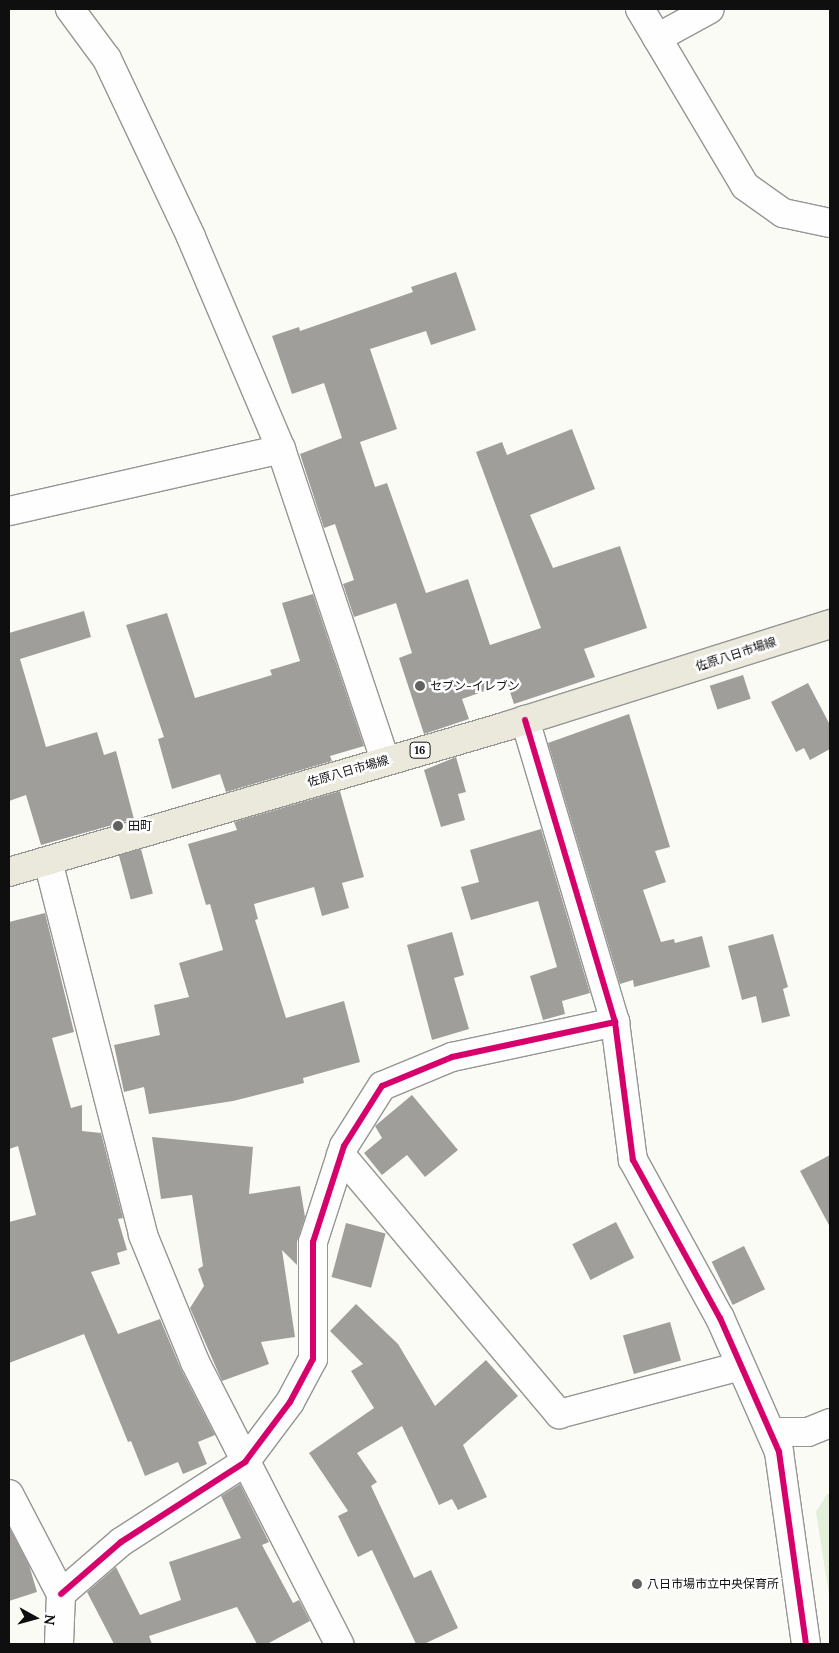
<!DOCTYPE html>
<html>
<head>
<meta charset="utf-8">
<style>
  body { margin:0 }
  #map { position:relative; width:839px; height:1653px; overflow:hidden; background:#fbfbf6; font-family:Lora,"Noto Sans JP",serif }
  div>[style] { position:absolute }
  .green>* { inset:0; background:#e3efd8 }
  .building>* { inset:0; background:#9f9e9b; transform-origin:0 0 }
  .roads { filter:drop-shadow(1px 0 #959593) drop-shadow(-1px 0 #959593) drop-shadow(0 1px #959593) drop-shadow(0 -1px #959593) }
  .minor>* { height:28px; margin:-14px; padding:0 14px; transform-origin:14px; border-radius:14px; background:#fefefe }
  .primary>* { height:28px; margin:-14px; padding:0 14px; transform-origin:14px; border-radius:14px; background:#ebe8dc }
  .cycleway>* { height:6px; margin:-3px; padding:0 3px; transform-origin:3px; border-radius:3px; background:#d6006c }
  .dots>* { width:14px; height:14px; translate:-50% -50%; box-sizing:border-box; border:2px solid #fff; border-radius:50% }
  span { translate:-50% -50%; white-space:nowrap; text-align:center; line-height:1.15; -webkit-text-stroke:5px #fff; paint-order:stroke }
  .shield-label span { padding:1px 4px; background:#fff; border:1px solid; border-radius:4px; -webkit-text-stroke-width:0 }
  .shield-label { font-size:11px; color:#0f0f0f; font-weight:700 }
  .street-label { font-size:12px; color:#0f0f0f }
  .poi-label { font-size:12px; color:#0f0f0f }
  .left { translate:0 -50%; text-align:left }
  .frame { position:absolute; inset:0; border:10px solid #0f0f0f; pointer-events:none }
  .north { position:absolute; left:10px; top:1593px; width:50px; height:50px; -webkit-text-stroke:4px #fff; paint-order:stroke; rotate:97deg; font-size:14px; font-weight:700; line-height:20px; text-align:center; color:#0f0f0f }
  .north::after { content:''; display:block; margin:auto; width:18px; height:22px; background:#0f0f0f; clip-path:polygon(50% 0,100% 100%,50% 72%,0 100%) }
</style>
</head>
<body>
<div id="map">
  <div class="green">
    <i style="clip-path:polygon(827px 1494px,830px 1494px,830px 1601px,816px 1512px)"></i>
  </div>
  <div class="building">
    <i style="clip-path:polygon(456px 272px,476px 330px,431px 345px,426px 331px,370px 349px,397px 429px,360px 442px,375px 487px,387px 483px,426px 593px,468px 579px,490px 645px,541px 628px,476px 452px,502px 442px,507px 455px,572px 429px,595px 489px,530px 515px,553px 568px,620px 546px,647px 628px,584px 649px,595px 677px,514px 704px,507px 683px,462px 699px,469px 719px,424px 734px,399px 658px,412px 653px,396px 603px,354px 617px,343px 584px,354px 580px,335px 524px,324px 528px,300px 454px,342px 438px,324px 383px,292px 394px,272px 336px,299px 327px,300px 331px,413px 292px,411px 287px)"></i>
    <i style="clip-path:polygon(313px 594px,364px 746px,330px 756px,332px 761px,226px 792px,220px 774px,172px 789px,158px 739px,164px 737px,126px 625px,167px 613px,195px 698px,272px 675px,270px 670px,300px 661px,282px 603px)"></i>
    <i style="clip-path:polygon(84px 611px,91px 637px,20px 659px,46px 747px,97px 732px,104px 755px,116px 751px,134px 819px,41px 845px,26px 795px,9px 801px,9px 633px)"></i>
    <i style="left:743px;top:675px;width:25px;height:35px;rotate:72deg"></i>
    <i style="clip-path:polygon(808px 683px,830px 725px,830px 749px,810px 760px,804px 748px,796px 752px,771px 702px)"></i>
    <i style="clip-path:polygon(629px 714px,670px 847px,655px 851px,666px 882px,643px 890px,661px 942px,674px 939px,675px 943px,702px 936px,710px 967px,634px 987px,633px 980px,620px 984px,548px 743px)"></i>
    <i style="clip-path:polygon(456px 757px,466px 792px,458px 794px,465px 820px,441px 827px,424px 770px)"></i>
    <i style="clip-path:polygon(340px 791px,364px 877px,342px 883px,349px 908px,322px 916px,314px 887px,254px 904px,258px 919px,255px 920px,286px 1018px,344px 1001px,360px 1062px,303px 1078px,304px 1083px,233px 1101px,149px 1114px,144px 1087px,124px 1092px,114px 1045px,160px 1035px,154px 1005px,189px 997px,179px 963px,223px 950px,210px 904px,206px 905px,188px 844px,237px 830px,234px 822px)"></i>
    <i style="clip-path:polygon(541px 829px,590px 993px,562px 1001px,565px 1014px,543px 1020px,530px 976px,557px 967px,538px 901px,471px 920px,461px 887px,479px 882px,470px 850px)"></i>
    <i style="left:141px;top:849px;width:46px;height:23px;rotate:75deg"></i>
    <i style="clip-path:polygon(45px 913px,74px 1032px,52px 1038px,71px 1108px,82px 1105px,82px 1131px,101px 1133px,123px 1218px,118px 1219px,127px 1250px,117px 1253px,120px 1264px,91px 1272px,118px 1334px,160px 1319px,181px 1369px,215px 1435px,198px 1442px,207px 1464px,183px 1474px,178px 1462px,145px 1476px,131px 1441px,128px 1442px,84px 1334px,9px 1363px,9px 1222px,36px 1215px,18px 1146px,9px 1149px,9px 922px)"></i>
    <i style="clip-path:polygon(452px 932px,464px 975px,454px 978px,469px 1029px,432px 1040px,407px 945px)"></i>
    <i style="clip-path:polygon(773px 934px,788px 987px,783px 989px,790px 1016px,762px 1023px,756px 996px,742px 1000px,728px 946px)"></i>
    <i style="clip-path:polygon(412px 1095px,458px 1150px,425px 1177px,407px 1155px,382px 1175px,364px 1153px,382px 1138px,375px 1126px)"></i>
    <i style="clip-path:polygon(152px 1137px,253px 1147px,249px 1194px,300px 1186px,305px 1217px,297px 1242px,297px 1265px,282px 1250px,295px 1337px,261px 1342px,269px 1364px,222px 1381px,190px 1308px,204px 1286px,198px 1269px,203px 1266px,192px 1195px,161px 1199px)"></i>
    <i style="clip-path:polygon(830px 1155px,830px 1227px,800px 1171px)"></i>
    <i style="left:616px;top:1222px;width:40px;height:49px;rotate:63deg"></i>
    <i style="left:346px;top:1223px;width:41px;height:56px;rotate:15deg"></i>
    <i style="left:744px;top:1246px;width:48px;height:36px;rotate:64deg"></i>
    <i style="clip-path:polygon(356px 1304px,398px 1344px,435px 1406px,486px 1360px,518px 1396px,463px 1445px,487px 1497px,458px 1510px,452px 1499px,439px 1505px,402px 1426px,357px 1453px,377px 1482px,371px 1486px,414px 1578px,431px 1570px,458px 1628px,424px 1644px,416px 1644px,372px 1550px,358px 1557px,338px 1516px,348px 1511px,309px 1453px,374px 1408px,351px 1371px,363px 1364px,330px 1331px)"></i>
    <i style="left:670px;top:1322px;width:40px;height:49px;rotate:74deg"></i>
    <i style="clip-path:polygon(240px 1484px,269px 1542px,262px 1545px,293px 1603px,299px 1600px,310px 1621px,267px 1644px,257px 1644px,237px 1607px,149px 1636px,152px 1644px,114px 1644px,87px 1592px,116px 1567px,140px 1615px,181px 1600px,169px 1562px,241px 1538px,221px 1496px)"></i>
    <i style="clip-path:polygon(9px 1527px,29px 1565px,37px 1592px,9px 1601px)"></i>
  </div>
  <div class="roads">
    <div class="minor">
      <i style="left:70px;top:9px;width:62px;rotate:53.5deg"></i>
      <i style="left:107px;top:59px;width:197px;rotate:64.7deg"></i>
      <i style="left:191px;top:237px;width:230px;rotate:67deg"></i>
      <i style="left:281px;top:449px;width:328px;rotate:71.5deg"></i>
      <i style="left:640px;top:9px;width:206px;rotate:59.3deg"></i>
      <i style="left:745px;top:186px;width:47px;rotate:35.4deg"></i>
      <i style="left:783px;top:213px;width:48px;rotate:12deg"></i>
      <i style="left:657px;top:38px;width:60px;rotate:-28.7deg"></i>
      <i style="left:9px;top:511px;width:279px;rotate:-12.8deg"></i>
      <i style="left:525px;top:720px;width:315px;rotate:73.4deg"></i>
      <i style="left:615px;top:1022px;width:139px;rotate:82.6deg"></i>
      <i style="left:633px;top:1160px;width:180px;rotate:61.2deg"></i>
      <i style="left:720px;top:1318px;width:146px;rotate:66.2deg"></i>
      <i style="left:779px;top:1452px;width:194px;rotate:82deg"></i>
      <i style="left:48px;top:861px;width:386px;rotate:75.7deg"></i>
      <i style="left:143px;top:1235px;width:137px;rotate:67.7deg"></i>
      <i style="left:195px;top:1362px;width:317px;rotate:62.9deg"></i>
      <i style="left:341px;top:1155px;width:339px;rotate:49.9deg"></i>
      <i style="left:559px;top:1414px;width:188px;rotate:-14.8deg"></i>
      <i style="left:771px;top:1432px;width:37px"></i>
      <i style="left:808px;top:1432px;width:24px;rotate:-22deg"></i>
      <i style="left:9px;top:1494px;width:113px;rotate:62.5deg"></i>
      <i style="left:61px;top:1594px;width:50px;rotate:92.3deg"></i>
      <i style="left:61px;top:1594px;width:79px;rotate:-40.9deg"></i>
      <i style="left:121px;top:1542px;width:148px;rotate:-32.8deg"></i>
      <i style="left:245px;top:1462px;width:75px;rotate:-53.1deg"></i>
      <i style="left:290px;top:1402px;width:49px;rotate:-61.9deg"></i>
      <i style="left:313px;top:1359px;width:117px;rotate:-90deg"></i>
      <i style="left:313px;top:1242px;width:101px;rotate:-72.1deg"></i>
      <i style="left:344px;top:1146px;width:71px;rotate:-57.7deg"></i>
      <i style="left:382px;top:1086px;width:76px;rotate:-22.5deg"></i>
      <i style="left:452px;top:1057px;width:167px;rotate:-12.1deg"></i>
    </div>
    <div class="primary">
      <i style="left:9px;top:872px;width:519px;rotate:-16.34deg"></i>
      <i style="left:507px;top:726px;width:339px;rotate:-17.5deg"></i>
    </div>
  </div>
  <div class="cycleway">
    <i style="left:525px;top:720px;width:315px;rotate:73.4deg"></i>
    <i style="left:615px;top:1022px;width:139px;rotate:82.6deg"></i>
    <i style="left:633px;top:1160px;width:180px;rotate:61.2deg"></i>
    <i style="left:720px;top:1318px;width:146px;rotate:66.2deg"></i>
    <i style="left:779px;top:1452px;width:194px;rotate:82deg"></i>
    <i style="left:61px;top:1594px;width:79px;rotate:-40.9deg"></i>
    <i style="left:121px;top:1542px;width:148px;rotate:-32.8deg"></i>
    <i style="left:245px;top:1462px;width:75px;rotate:-53.1deg"></i>
    <i style="left:290px;top:1402px;width:49px;rotate:-61.9deg"></i>
    <i style="left:313px;top:1359px;width:117px;rotate:-90deg"></i>
    <i style="left:313px;top:1242px;width:101px;rotate:-72.1deg"></i>
    <i style="left:344px;top:1146px;width:71px;rotate:-57.7deg"></i>
    <i style="left:382px;top:1086px;width:76px;rotate:-22.5deg"></i>
    <i style="left:452px;top:1057px;width:167px;rotate:-12.1deg"></i>
  </div>
  <div class="dots">
    <i style="left:420px;top:686px;background:#626260"></i>
    <i style="left:118px;top:826px;background:#626260"></i>
    <i style="left:637px;top:1584px;background:#626260"></i>
  </div>
  <div class="shield-label">
    <span style="left:420px;top:750px">16</span>
  </div>
  <div class="street-label">
    <span style="left:736px;top:654px;rotate:-18deg">佐原八日市場線</span>
    <span style="left:348px;top:771px;rotate:-16deg">佐原八日市場線</span>
  </div>
  <div class="poi-label">
    <span class="left" style="left:430px;top:686px">セブン-イレブン</span>
    <span class="left" style="left:128px;top:826px">田町</span>
    <span class="left" style="left:647px;top:1584px">八日市場市立中央保育所</span>
  </div>
  <div class="frame"></div>
  <div class="north">N</div>
</div>
</body>
</html>
